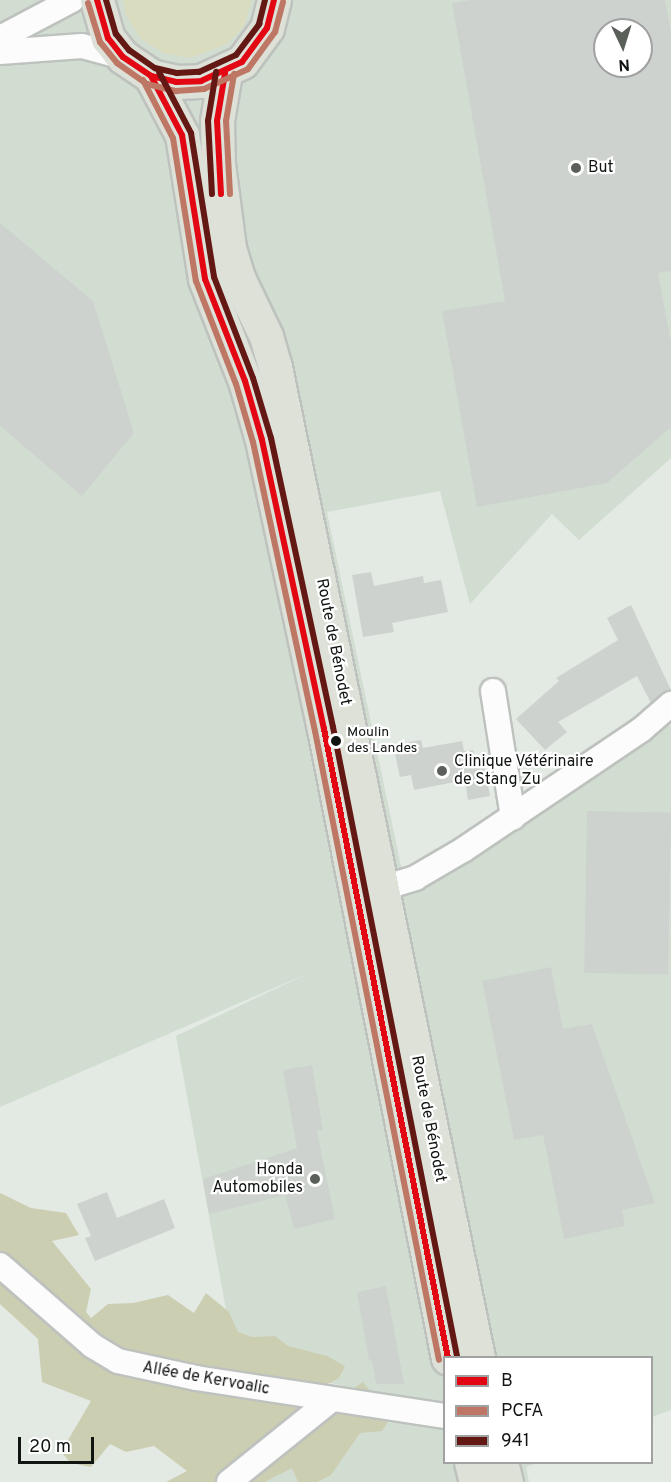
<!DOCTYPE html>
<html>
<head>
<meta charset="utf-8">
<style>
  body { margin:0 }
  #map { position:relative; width:671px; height:1482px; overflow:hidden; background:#e3e9e3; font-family:Overpass,sans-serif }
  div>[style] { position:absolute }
  .built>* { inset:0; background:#d2ddd1 }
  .green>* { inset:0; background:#dadcc0 }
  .forest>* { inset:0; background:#ccceb2 }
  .building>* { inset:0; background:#cdd2ce; transform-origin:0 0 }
  .roads { filter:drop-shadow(2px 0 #bec2be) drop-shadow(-2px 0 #bec2be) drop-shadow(0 2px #bec2be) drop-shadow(0 -2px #bec2be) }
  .street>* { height:24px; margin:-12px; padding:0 12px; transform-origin:12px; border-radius:12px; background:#fbfcfb }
  .primary>* { height:33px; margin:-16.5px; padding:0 16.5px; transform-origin:16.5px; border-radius:16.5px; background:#dde1d8 }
  .bus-1>* { height:6px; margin:-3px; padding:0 3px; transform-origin:3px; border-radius:3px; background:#e30613 }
  .bus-2>* { height:6px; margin:-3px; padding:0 3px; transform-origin:3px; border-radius:3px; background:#bd7764 }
  .bus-3>* { height:6px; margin:-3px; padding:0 3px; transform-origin:3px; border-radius:3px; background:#641814 }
  .dots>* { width:16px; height:16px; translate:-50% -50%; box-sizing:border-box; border:3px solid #fff; border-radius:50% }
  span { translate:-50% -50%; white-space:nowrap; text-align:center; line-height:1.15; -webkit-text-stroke:4.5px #fff; paint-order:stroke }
  .bus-label { font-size:14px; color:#111511 }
  .left { translate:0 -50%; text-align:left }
  .poi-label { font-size:16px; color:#111511 }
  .right { translate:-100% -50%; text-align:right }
  .street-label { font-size:16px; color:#111511 }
  .legend { position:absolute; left:443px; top:1356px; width:210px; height:108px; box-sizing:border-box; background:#fff; border:2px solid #a0a1a0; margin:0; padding:8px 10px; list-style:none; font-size:18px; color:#111511 }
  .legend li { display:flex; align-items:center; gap:12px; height:30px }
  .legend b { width:30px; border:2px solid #a0a1a0 }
  .north { position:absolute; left:593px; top:18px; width:60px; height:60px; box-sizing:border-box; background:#fff; border:2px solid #a0a1a0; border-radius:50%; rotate:176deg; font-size:16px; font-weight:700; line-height:24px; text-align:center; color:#111511 }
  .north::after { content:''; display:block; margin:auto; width:21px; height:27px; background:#5a5f5a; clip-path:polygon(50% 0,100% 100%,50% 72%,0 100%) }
  .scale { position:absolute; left:18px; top:1437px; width:76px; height:27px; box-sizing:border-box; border:3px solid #111511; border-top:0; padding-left:8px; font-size:18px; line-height:21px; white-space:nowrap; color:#111511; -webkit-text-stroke:4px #fff; paint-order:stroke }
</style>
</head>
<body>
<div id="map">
  <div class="built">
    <i style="clip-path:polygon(evenodd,0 0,671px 0,671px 458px,579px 540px,552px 514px,470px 604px,440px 491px,327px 512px,407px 895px,669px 724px,671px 727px,671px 1410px,652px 1417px,652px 1358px,444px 1358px,444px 1462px,537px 1463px,526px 1467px,529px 1482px,244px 1482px,348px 1418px,416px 1425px,414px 1400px,236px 1364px,176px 1036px,311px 972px,0 1107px,0 0,605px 30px,641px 30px,641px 66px,605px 66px,605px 30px)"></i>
  </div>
  <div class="green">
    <i style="clip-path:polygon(123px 0,252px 0,244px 26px,227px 44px,190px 58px,163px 53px,140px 38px,126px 15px)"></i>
  </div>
  <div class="forest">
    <i style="clip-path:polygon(0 1193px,31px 1208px,66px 1213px,79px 1235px,52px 1241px,91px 1289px,86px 1312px,91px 1318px,108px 1304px,133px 1303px,168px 1295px,194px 1313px,206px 1293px,229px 1312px,238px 1332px,252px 1337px,275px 1336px,288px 1346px,327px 1356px,345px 1366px,339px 1378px,307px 1395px,344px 1395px,363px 1382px,391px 1417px,382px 1431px,360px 1433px,331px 1475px,317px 1482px,298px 1482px,292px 1468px,265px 1482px,166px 1482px,187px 1471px,154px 1446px,126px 1452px,110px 1444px,91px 1467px,71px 1463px,61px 1452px,91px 1401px,42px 1382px,38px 1339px,0 1304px)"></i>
  </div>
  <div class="building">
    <i style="clip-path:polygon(evenodd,470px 0,665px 0,671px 32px,671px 271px,658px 273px,671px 343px,671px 427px,607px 483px,477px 507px,442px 311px,505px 301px,452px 3px,470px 0,605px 30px,641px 30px,641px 66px,605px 66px,605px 30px)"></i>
    <i style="clip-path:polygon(0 223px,93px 301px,134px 433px,82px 496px,0 426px)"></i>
    <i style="clip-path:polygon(371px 572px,374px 586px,423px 576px,424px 583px,441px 580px,448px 612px,392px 623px,394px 632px,363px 637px,352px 575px)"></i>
    <i style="clip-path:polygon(631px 605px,671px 690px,651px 703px,637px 676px,558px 722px,567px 732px,545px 750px,516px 719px,559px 681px,556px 678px,618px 640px,607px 618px)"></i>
    <i style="clip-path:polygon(421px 740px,423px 748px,462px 741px,464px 751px,473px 750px,476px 766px,484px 765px,490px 796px,468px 800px,465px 780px,414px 790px,411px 775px,400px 777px,393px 745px)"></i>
    <i style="left:587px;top:811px;width:84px;height:162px;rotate:1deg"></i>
    <i style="clip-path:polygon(551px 967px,563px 1029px,592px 1024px,655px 1203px,622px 1210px,625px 1226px,564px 1239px,543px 1135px,514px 1140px,482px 981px)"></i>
    <i style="clip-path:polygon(312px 1065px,323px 1130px,317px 1131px,335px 1219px,294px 1229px,285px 1195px,209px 1214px,203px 1179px,297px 1148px,283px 1070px)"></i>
    <i style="clip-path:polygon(107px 1192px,117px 1218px,164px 1199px,175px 1228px,95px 1261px,85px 1238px,91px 1236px,77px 1204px)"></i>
    <i style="clip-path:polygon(386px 1286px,404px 1384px,376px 1384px,372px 1360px,369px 1361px,357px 1292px)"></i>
  </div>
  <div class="roads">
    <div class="street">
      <i style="left:0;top:38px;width:81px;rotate:-27.8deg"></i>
      <i style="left:0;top:52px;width:82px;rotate:-4.2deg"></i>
      <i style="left:82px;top:46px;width:42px;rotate:15deg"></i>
      <i style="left:493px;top:691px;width:128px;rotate:81deg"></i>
      <i style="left:383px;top:888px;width:34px;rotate:-17deg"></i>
      <i style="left:415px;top:878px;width:56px;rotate:-30.3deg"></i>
      <i style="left:463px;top:850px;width:215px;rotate:-34deg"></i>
      <i style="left:641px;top:730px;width:40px;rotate:-41deg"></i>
      <i style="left:0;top:1265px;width:123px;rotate:41.1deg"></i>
      <i style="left:93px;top:1346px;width:29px;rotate:31deg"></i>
      <i style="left:118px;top:1361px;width:80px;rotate:12.3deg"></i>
      <i style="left:196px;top:1378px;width:251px;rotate:8.7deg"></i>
      <i style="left:229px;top:1482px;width:131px;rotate:-38.8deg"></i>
    </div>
    <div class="primary">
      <i style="left:97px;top:0;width:40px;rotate:74deg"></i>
      <i style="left:108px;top:38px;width:24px;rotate:52deg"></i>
      <i style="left:123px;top:57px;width:34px;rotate:34deg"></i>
      <i style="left:151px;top:76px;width:26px;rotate:13deg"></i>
      <i style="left:176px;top:82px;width:25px;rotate:-2deg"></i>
      <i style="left:201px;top:81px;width:45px;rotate:-24.9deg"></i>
      <i style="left:242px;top:62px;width:42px;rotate:-53.7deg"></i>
      <i style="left:267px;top:28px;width:29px;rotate:-76deg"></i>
      <i style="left:225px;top:73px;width:49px;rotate:99.5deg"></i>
      <i style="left:217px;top:121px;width:43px;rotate:88.7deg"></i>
      <i style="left:218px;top:164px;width:85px;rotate:82.5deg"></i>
      <i style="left:229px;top:248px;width:34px;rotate:73deg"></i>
      <i style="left:239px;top:280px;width:62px;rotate:64.3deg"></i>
      <i style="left:266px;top:336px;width:32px;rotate:74deg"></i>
      <i style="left:275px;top:367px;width:1012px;rotate:78.42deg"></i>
      <i style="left:151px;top:76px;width:67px;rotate:62.3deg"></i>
      <i style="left:182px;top:135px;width:146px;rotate:80.9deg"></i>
      <i style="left:205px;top:279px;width:110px;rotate:68.6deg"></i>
      <i style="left:245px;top:381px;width:61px;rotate:73.9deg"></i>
      <i style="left:262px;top:440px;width:296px;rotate:77.9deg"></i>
      <i style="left:324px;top:729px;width:641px;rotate:78.85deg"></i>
      <i style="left:471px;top:1462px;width:21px;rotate:76deg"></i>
      <i style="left:501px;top:1462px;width:21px;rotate:76deg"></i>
    </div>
  </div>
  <div class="bus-1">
    <i style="left:97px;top:0;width:40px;rotate:74deg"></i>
    <i style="left:108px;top:38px;width:24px;rotate:52deg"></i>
    <i style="left:123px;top:57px;width:34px;rotate:34deg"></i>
    <i style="left:151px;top:76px;width:26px;rotate:13deg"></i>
    <i style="left:176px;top:82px;width:25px;rotate:-2deg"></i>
    <i style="left:201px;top:81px;width:45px;rotate:-24.9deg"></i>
    <i style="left:242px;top:62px;width:42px;rotate:-53.7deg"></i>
    <i style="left:267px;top:28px;width:29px;rotate:-76deg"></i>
    <i style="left:151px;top:76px;width:67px;rotate:62.3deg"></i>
    <i style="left:182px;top:135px;width:146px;rotate:80.9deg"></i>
    <i style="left:205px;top:279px;width:110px;rotate:68.6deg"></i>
    <i style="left:245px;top:381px;width:61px;rotate:73.9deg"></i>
    <i style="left:262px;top:440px;width:296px;rotate:77.9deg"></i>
    <i style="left:324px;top:729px;width:641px;rotate:78.85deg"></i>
    <i style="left:221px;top:194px;width:73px;rotate:-93.1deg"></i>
    <i style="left:217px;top:121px;width:49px;rotate:-80.5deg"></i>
  </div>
  <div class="bus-2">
    <i style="left:88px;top:3px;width:41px;rotate:72.9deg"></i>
    <i style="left:100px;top:42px;width:27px;rotate:51deg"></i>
    <i style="left:117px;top:63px;width:37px;rotate:35deg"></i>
    <i style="left:147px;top:84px;width:30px;rotate:14deg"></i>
    <i style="left:176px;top:91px;width:28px;rotate:-4deg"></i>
    <i style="left:204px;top:89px;width:48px;rotate:-24.4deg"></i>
    <i style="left:248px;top:69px;width:46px;rotate:-53.9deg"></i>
    <i style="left:275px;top:32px;width:31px;rotate:-75deg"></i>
    <i style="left:143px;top:80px;width:65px;rotate:62.7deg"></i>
    <i style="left:173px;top:138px;width:145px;rotate:80.9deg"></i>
    <i style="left:196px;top:281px;width:110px;rotate:68.8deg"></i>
    <i style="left:236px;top:384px;width:60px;rotate:73.7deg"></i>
    <i style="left:253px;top:442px;width:296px;rotate:77.9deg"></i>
    <i style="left:315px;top:731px;width:641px;rotate:78.85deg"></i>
    <i style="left:230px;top:194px;width:73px;rotate:-93.1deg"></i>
    <i style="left:226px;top:121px;width:48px;rotate:-80.3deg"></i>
  </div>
  <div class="bus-3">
    <i style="left:106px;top:0;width:35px;rotate:74deg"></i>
    <i style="left:116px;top:34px;width:21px;rotate:51deg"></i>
    <i style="left:129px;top:50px;width:32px;rotate:35deg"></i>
    <i style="left:155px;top:68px;width:23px;rotate:13deg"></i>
    <i style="left:177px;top:73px;width:22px;rotate:-3deg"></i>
    <i style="left:199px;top:72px;width:41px;rotate:-24.7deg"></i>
    <i style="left:236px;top:55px;width:39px;rotate:-53deg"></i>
    <i style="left:259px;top:24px;width:25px;rotate:-76deg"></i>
    <i style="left:159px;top:72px;width:69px;rotate:62.3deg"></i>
    <i style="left:191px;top:133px;width:146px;rotate:80.9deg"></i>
    <i style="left:214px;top:277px;width:108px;rotate:68.9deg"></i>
    <i style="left:253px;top:378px;width:63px;rotate:73.3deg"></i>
    <i style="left:271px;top:438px;width:296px;rotate:77.9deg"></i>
    <i style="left:333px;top:727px;width:641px;rotate:78.85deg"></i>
    <i style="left:212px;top:194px;width:73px;rotate:-93.1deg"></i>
    <i style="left:208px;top:121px;width:50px;rotate:-80.7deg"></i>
  </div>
  <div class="dots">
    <i style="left:576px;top:168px;background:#5a5f5a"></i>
    <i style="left:336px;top:741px;background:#111511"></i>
    <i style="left:442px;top:771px;background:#5a5f5a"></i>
    <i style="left:315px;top:1179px;background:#5a5f5a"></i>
  </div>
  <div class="bus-label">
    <span class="left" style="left:347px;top:741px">Moulin<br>des Landes</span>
  </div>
  <div class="poi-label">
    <span class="left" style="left:588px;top:168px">But</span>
    <span class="left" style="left:454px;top:771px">Clinique Vétérinaire<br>de Stang Zu</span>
    <span class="right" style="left:303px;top:1179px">Honda<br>Automobiles</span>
  </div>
  <div class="street-label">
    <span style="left:333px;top:642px;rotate:79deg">Route de Bénodet</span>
    <span style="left:428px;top:1119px;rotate:79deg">Route de Bénodet</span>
    <span style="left:206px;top:1379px;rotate:10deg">Allée de Kervoalic</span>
  </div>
  <ul class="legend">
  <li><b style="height:8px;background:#e30613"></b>B</li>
  <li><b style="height:8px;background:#bd7764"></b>PCFA</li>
  <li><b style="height:8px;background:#641814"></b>941</li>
  </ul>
  <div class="north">N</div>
  <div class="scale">20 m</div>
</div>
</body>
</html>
